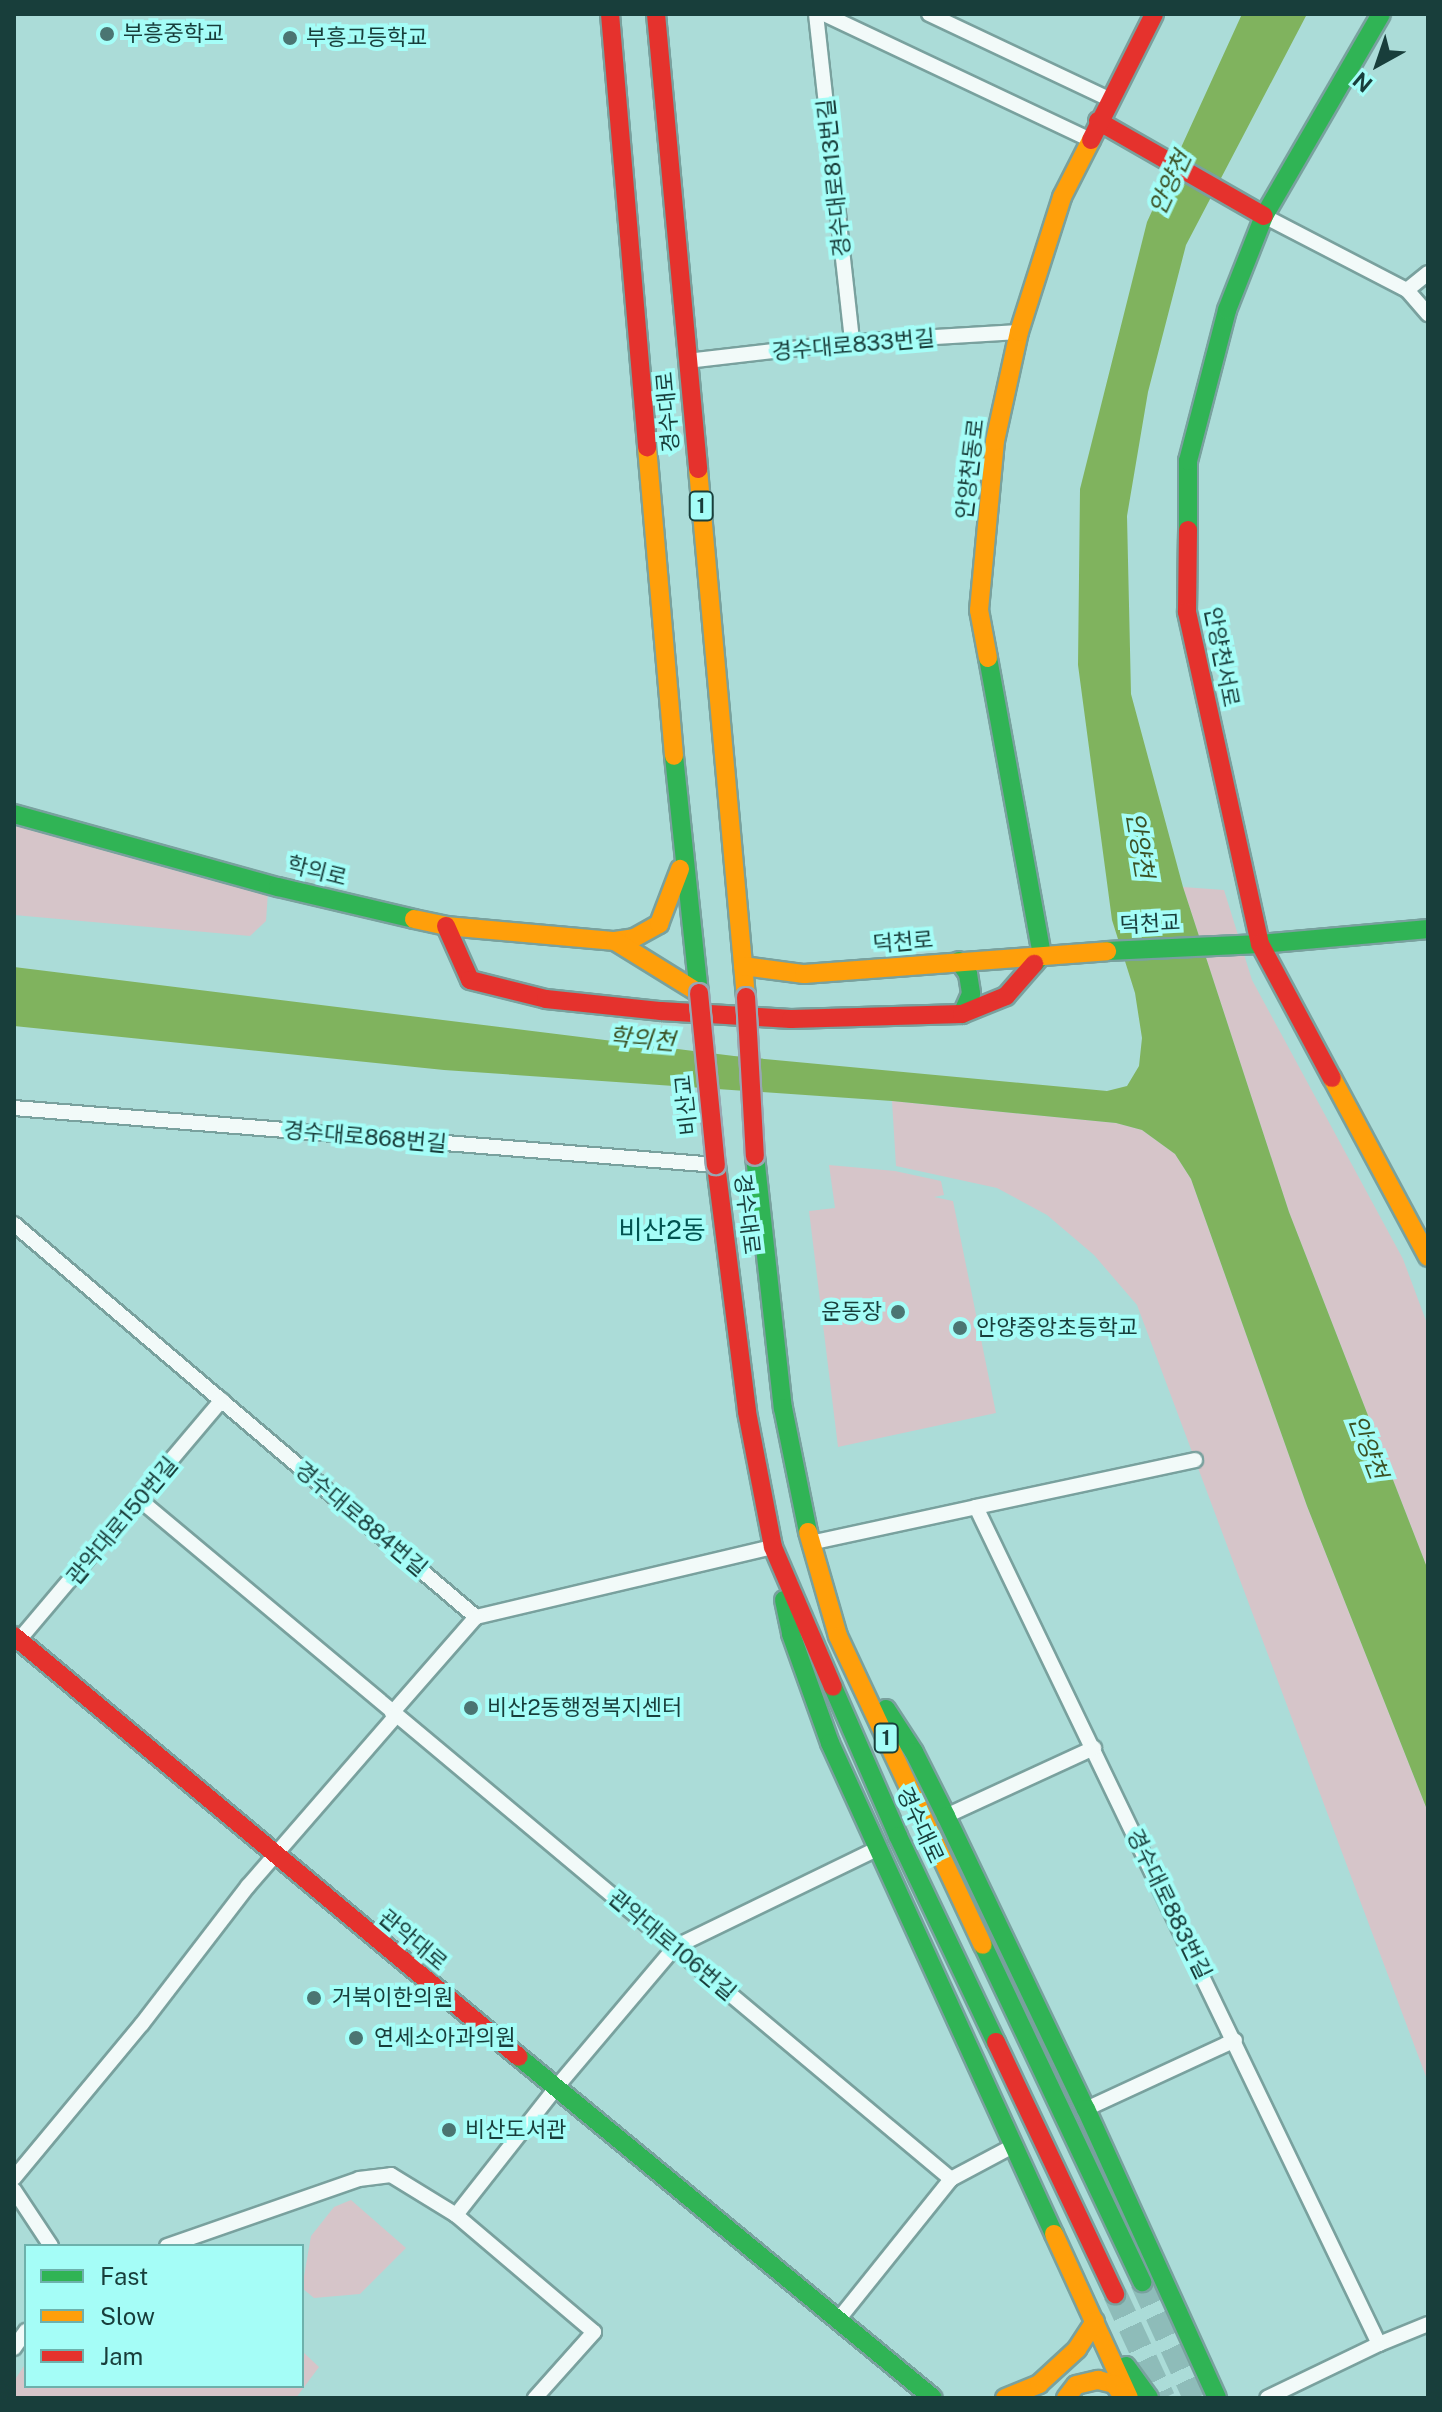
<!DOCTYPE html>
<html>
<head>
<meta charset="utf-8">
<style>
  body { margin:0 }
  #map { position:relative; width:1442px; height:2412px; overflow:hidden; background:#abdcd8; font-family:"Public Sans","Noto Sans KR",sans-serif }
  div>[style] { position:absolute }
  .green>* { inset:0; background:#d6c5c9 }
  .water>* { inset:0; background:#80b35e }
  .primary-tunnel>* { height:24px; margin-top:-12px; transform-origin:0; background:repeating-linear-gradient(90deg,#8ebcb9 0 24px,transparent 0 36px) }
  .roads { filter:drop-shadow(2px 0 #79a19e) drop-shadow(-2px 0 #79a19e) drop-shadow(0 2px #79a19e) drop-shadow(0 -2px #79a19e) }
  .street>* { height:14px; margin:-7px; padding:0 7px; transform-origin:7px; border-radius:7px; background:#f2faf9 }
  .fast>* { height:18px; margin:-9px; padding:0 9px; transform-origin:9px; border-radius:9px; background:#30b455 }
  .slow>* { height:18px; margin:-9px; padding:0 9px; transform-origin:9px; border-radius:9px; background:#ff9f0a }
  .jam>* { height:18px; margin:-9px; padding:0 9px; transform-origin:9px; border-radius:9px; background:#e5322d }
  .bridges { filter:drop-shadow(2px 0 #97a8b2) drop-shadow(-2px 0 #97a8b2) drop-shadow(0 2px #97a8b2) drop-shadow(0 -2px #97a8b2) }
  .jam-bridge>* { height:18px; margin:-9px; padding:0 9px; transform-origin:9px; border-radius:9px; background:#e5322d }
  .dots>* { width:22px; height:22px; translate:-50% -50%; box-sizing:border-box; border:4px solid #a5fdf7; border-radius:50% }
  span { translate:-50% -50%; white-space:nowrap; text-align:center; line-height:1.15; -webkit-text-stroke:8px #a5fdf7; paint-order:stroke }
  .shield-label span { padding:2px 6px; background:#a5fdf7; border:2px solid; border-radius:6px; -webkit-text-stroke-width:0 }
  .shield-label { font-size:20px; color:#183e3b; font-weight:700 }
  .poi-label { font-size:22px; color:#183e3b }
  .left { translate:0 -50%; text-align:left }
  .right { translate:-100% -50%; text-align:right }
  .street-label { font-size:22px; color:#183e3b }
  .water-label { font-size:24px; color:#3b5124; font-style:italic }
  .quarter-label { font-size:26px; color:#025350 }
  .frame { position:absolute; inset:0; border:16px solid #183e3b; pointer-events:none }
  .legend { position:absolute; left:24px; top:2244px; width:280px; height:144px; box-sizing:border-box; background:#a5fdf7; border:2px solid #6db1ac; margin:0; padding:10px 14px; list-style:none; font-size:24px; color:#183e3b }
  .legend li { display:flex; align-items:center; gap:16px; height:40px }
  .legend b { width:40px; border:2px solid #6db1ac }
  .north { position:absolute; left:1338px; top:24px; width:80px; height:80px; -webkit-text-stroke:6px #a5fdf7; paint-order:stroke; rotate:220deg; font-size:22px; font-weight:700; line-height:32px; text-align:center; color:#183e3b }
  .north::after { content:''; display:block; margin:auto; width:28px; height:36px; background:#183e3b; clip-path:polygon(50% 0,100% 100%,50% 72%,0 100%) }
</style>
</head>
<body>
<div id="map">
  <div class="green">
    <i style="clip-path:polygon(14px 820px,268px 892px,266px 921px,250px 936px,14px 915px)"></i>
    <i style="clip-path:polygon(1183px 887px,1224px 890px,1252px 980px,1403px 1259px,1428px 1326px,1428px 1570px,1289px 1212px)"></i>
    <i style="clip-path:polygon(892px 1101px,1116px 1123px,1142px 1130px,1175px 1154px,1191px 1179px,1307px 1506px,1428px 1812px,1428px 2082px,1137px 1305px,1094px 1255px,1047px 1215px,997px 1188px,896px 1166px)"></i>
    <i style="clip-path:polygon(829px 1165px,895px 1171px,941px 1181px,944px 1195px,934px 1197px,953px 1201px,996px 1413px,838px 1447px,809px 1211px,835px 1208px)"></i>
    <i style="clip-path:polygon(351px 2200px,406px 2248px,360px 2294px,314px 2298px,302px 2288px,311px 2236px,334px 2207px)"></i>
    <i style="clip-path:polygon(302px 2351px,319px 2367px,296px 2398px,14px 2398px,14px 2381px,26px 2363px,26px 2386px,302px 2386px)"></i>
  </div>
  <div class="water">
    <i style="clip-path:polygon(1242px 14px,1307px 14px,1186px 245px,1148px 392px,1127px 516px,1131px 694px,1183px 887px,1289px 1212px,1428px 1570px,1428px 1812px,1307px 1506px,1191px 1179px,1175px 1154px,1142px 1130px,1116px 1123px,892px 1101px,444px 1070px,14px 1026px,14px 967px,734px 1056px,1107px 1091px,1127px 1086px,1139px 1066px,1142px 1038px,1135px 993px,1112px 920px,1078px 665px,1080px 489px,1147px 222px)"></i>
  </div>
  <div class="primary-tunnel">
    <i style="left:1142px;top:2282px;width:128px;rotate:65.4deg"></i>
    <i style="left:1115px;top:2294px;width:115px;rotate:65.2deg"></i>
  </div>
  <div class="roads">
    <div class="street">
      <i style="left:816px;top:14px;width:330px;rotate:83.7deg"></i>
      <i style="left:824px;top:14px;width:292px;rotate:25.3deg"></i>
      <i style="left:929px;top:14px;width:199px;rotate:25.3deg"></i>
      <i style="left:1264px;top:216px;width:161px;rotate:27.4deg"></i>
      <i style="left:1407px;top:290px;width:32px;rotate:49deg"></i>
      <i style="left:1407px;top:290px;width:27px;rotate:-39deg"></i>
      <i style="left:687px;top:361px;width:166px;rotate:-6.6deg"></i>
      <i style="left:852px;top:342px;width:167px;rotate:-3.4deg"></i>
      <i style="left:14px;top:1108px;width:704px;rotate:4.64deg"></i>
      <i style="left:14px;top:1224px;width:607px;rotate:40.39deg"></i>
      <i style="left:140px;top:1500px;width:1058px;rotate:39.94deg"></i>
      <i style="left:951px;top:2179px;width:181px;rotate:128.7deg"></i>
      <i style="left:976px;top:1507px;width:224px;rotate:-12.1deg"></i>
      <i style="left:810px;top:1543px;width:170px;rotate:-12.2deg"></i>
      <i style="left:976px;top:1507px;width:929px;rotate:64.29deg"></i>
      <i style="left:1379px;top:2344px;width:124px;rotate:154.3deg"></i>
      <i style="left:476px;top:1617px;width:305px;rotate:-13.3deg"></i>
      <i style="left:19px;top:1640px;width:314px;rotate:-49.8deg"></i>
      <i style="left:392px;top:1713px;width:128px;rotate:-48.8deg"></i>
      <i style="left:946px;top:1816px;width:163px;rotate:-24.7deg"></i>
      <i style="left:1086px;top:2109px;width:164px;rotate:-24.8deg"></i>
      <i style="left:14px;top:2178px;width:200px;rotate:-50.3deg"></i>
      <i style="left:142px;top:2024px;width:174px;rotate:-52.5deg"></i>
      <i style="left:248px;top:1886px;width:225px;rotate:-49deg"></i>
      <i style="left:951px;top:2179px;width:72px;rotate:-28deg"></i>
      <i style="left:14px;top:2190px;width:67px;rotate:56.5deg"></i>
      <i style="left:456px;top:2215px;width:181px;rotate:40.3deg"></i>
      <i style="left:594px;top:2332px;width:89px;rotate:131.8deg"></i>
      <i style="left:167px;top:2246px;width:203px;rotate:-19.2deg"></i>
      <i style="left:359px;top:2179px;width:32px;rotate:-7deg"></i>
      <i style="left:391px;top:2175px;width:76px;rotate:31.6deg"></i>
      <i style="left:456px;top:2215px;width:160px;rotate:-51.8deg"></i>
      <i style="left:555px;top:2089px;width:186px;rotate:-49.8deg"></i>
      <i style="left:675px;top:1947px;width:225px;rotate:-25.9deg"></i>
      <i style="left:1379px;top:2344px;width:53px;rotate:-22.2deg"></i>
      <i style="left:14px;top:2348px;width:21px;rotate:-55deg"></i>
    </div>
    <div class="fast">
      <i style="left:1188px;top:530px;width:69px;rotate:-90deg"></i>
      <i style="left:1188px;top:461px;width:156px;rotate:-75.5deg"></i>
      <i style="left:1227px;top:310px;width:101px;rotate:-68.5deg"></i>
      <i style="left:1264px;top:216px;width:233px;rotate:-59.9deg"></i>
      <i style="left:988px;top:658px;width:302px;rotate:79.7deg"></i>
      <i style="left:1042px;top:955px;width:12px;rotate:132deg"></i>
      <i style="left:674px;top:756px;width:238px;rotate:84deg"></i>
      <i style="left:14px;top:814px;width:274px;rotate:15.5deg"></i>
      <i style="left:278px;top:887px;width:140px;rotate:13.2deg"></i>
      <i style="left:1107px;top:951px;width:153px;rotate:-2.6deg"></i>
      <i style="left:1260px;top:944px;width:169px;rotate:-5.1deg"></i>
      <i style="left:959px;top:961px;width:16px;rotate:55deg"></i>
      <i style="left:968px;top:974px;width:20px;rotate:81deg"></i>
      <i style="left:971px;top:994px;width:22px;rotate:114deg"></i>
      <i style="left:755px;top:1156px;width:254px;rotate:83.7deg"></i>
      <i style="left:783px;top:1408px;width:126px;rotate:78.6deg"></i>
      <i style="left:784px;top:1600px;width:35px;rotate:78deg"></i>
      <i style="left:791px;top:1634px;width:116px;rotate:70.3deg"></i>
      <i style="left:830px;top:1743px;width:540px;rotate:65.48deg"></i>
      <i style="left:833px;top:1687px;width:163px;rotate:66.4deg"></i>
      <i style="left:898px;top:1836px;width:228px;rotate:64.6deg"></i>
      <i style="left:886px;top:1709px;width:51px;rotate:56.9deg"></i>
      <i style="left:914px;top:1752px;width:72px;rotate:63.4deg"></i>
      <i style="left:946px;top:1816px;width:325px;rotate:64.5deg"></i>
      <i style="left:1086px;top:2109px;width:317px;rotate:65.6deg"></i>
      <i style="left:983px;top:1945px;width:373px;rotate:64.7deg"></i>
      <i style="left:519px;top:2057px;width:536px;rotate:39.48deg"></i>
      <i style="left:1126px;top:2366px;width:39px;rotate:54deg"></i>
    </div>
    <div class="slow">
      <i style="left:647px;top:447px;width:310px;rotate:85deg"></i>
      <i style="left:698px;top:469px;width:530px;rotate:84.81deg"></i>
      <i style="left:988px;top:658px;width:49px;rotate:-100.6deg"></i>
      <i style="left:979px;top:610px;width:170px;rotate:-84.6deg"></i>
      <i style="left:995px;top:441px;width:112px;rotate:-77.6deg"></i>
      <i style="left:1019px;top:332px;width:142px;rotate:-72.3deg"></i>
      <i style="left:1062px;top:197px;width:64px;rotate:-63deg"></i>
      <i style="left:414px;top:919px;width:33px;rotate:12deg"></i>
      <i style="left:446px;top:926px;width:170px;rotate:5.1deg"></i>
      <i style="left:615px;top:941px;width:19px;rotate:-9deg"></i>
      <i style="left:634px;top:938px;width:29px;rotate:-29deg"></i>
      <i style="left:659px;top:924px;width:59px;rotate:-69.1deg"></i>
      <i style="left:615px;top:941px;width:99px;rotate:31.8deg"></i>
      <i style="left:743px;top:966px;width:62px;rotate:7.5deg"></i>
      <i style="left:804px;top:974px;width:304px;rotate:-4.3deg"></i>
      <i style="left:1332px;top:1078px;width:203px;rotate:61.8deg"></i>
      <i style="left:808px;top:1532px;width:108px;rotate:73.9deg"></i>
      <i style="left:838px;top:1636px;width:341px;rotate:64.9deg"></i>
      <i style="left:1054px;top:2234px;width:180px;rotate:65.4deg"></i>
      <i style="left:1005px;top:2398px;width:37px;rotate:-22deg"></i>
      <i style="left:1039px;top:2384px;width:52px;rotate:-42.6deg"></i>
      <i style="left:1077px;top:2349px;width:33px;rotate:-57deg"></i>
      <i style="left:1066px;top:2398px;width:16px;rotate:-52deg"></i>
      <i style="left:1076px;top:2385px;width:23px;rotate:-13deg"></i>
      <i style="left:1098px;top:2380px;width:16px;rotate:14deg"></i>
      <i style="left:1114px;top:2384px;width:17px;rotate:54deg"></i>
    </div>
    <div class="jam">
      <i style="left:610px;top:14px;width:435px;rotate:85.1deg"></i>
      <i style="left:656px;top:14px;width:457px;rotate:84.7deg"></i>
      <i style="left:1098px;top:121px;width:191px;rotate:29.8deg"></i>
      <i style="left:1091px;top:140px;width:141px;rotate:-63.4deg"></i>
      <i style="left:1188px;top:530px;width:82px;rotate:90.7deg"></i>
      <i style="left:1187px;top:612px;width:340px;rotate:77.6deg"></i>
      <i style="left:1260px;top:944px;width:152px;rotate:61.8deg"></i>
      <i style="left:446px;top:926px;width:59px;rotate:66deg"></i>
      <i style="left:470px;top:980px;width:78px;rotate:14deg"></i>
      <i style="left:546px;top:999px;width:116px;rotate:6deg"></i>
      <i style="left:661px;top:1011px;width:130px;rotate:3.5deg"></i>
      <i style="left:791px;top:1019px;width:171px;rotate:-1.7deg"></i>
      <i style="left:962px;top:1014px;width:48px;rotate:-22.2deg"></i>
      <i style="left:1006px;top:996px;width:43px;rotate:-48.8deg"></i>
      <i style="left:716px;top:1165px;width:249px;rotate:82.8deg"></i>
      <i style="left:747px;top:1412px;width:137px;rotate:79.1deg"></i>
      <i style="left:773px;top:1547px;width:152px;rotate:66.8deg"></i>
      <i style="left:14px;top:1636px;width:657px;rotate:39.82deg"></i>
      <i style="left:996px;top:2042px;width:279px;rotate:64.7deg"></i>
    </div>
  </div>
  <div class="bridges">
    <div class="jam-bridge">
      <i style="left:699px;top:993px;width:173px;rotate:84.4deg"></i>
      <i style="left:746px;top:997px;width:159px;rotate:86.8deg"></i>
    </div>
  </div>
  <div class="dots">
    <i style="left:107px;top:34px;background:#4b7572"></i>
    <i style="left:290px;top:38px;background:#4b7572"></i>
    <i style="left:898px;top:1312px;background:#4b7572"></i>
    <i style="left:960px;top:1328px;background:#4b7572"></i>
    <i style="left:471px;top:1708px;background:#4b7572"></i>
    <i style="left:314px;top:1998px;background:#4b7572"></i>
    <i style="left:356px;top:2038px;background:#4b7572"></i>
    <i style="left:449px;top:2130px;background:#4b7572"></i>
  </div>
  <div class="shield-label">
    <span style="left:701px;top:506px">1</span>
    <span style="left:886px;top:1738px">1</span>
  </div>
  <div class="poi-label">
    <span class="left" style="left:123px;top:34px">부흥중학교</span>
    <span class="left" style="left:306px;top:38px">부흥고등학교</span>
    <span class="right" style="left:882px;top:1312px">운동장</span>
    <span class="left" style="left:976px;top:1328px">안양중앙초등학교</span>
    <span class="left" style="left:487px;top:1708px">비산2동행정복지센터</span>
    <span class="left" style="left:332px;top:1998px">거북이한의원</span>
    <span class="left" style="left:374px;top:2038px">연세소아과의원</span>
    <span class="left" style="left:465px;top:2130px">비산도서관</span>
  </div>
  <div class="street-label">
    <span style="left:834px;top:178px;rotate:-96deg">경수대로813번길</span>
    <span style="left:853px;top:345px;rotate:-5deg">경수대로833번길</span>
    <span style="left:668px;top:412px;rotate:-95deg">경수대로</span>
    <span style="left:970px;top:469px;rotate:-83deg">안양천동로</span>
    <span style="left:1222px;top:657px;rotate:79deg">안양천서로</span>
    <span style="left:317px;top:871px;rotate:14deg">학의로</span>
    <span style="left:1150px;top:924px;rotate:-3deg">덕천교</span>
    <span style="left:903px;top:942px;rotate:-5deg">덕천로</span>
    <span style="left:686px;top:1105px;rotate:-96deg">비산교</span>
    <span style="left:365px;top:1137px;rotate:5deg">경수대로868번길</span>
    <span style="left:747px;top:1214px;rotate:83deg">경수대로</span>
    <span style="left:361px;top:1519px;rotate:40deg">경수대로884번길</span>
    <span style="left:122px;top:1521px;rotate:-50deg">관악대로150번길</span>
    <span style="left:920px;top:1825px;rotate:65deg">경수대로</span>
    <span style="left:1169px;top:1904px;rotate:64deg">경수대로883번길</span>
    <span style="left:413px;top:1940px;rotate:40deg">관악대로</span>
    <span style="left:672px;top:1945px;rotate:40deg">관악대로106번길</span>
  </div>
  <div class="water-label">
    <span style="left:1170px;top:183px;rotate:-65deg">안양천</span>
    <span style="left:1140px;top:845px;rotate:81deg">안양천</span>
    <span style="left:642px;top:1039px;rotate:5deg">학의천</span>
    <span style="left:1368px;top:1447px;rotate:69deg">안양천</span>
  </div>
  <div class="quarter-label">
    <span style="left:662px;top:1230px">비산2동</span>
  </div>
  <div class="frame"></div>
  <ul class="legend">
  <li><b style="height:10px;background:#30b455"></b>Fast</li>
  <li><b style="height:10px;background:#ff9f0a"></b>Slow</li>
  <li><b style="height:10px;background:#e5322d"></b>Jam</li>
  </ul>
  <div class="north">N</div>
</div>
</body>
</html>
